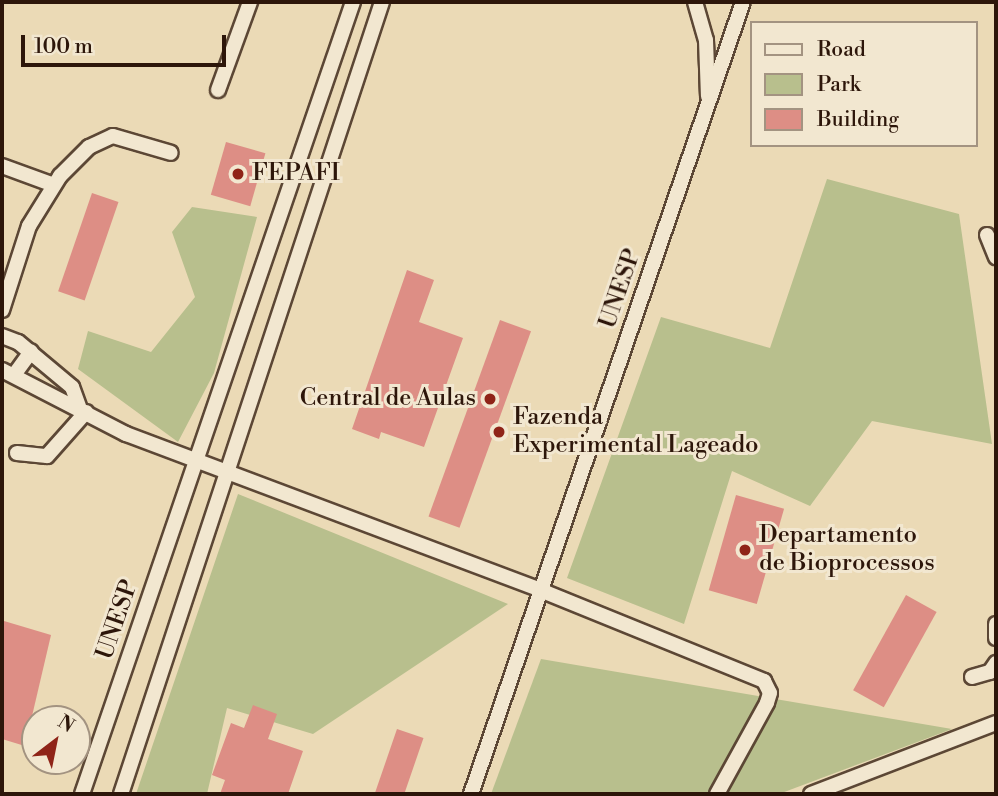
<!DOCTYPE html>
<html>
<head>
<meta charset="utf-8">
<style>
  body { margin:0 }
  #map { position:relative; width:998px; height:796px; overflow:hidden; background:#ebdab6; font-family:"Libre Bodoni",serif }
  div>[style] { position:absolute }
  .green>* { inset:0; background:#b8bf8d }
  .building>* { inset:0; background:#dd8e85; transform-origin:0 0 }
  .roads { filter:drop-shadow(2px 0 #5c4735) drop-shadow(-2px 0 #5c4735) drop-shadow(0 2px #5c4735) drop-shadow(0 -2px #5c4735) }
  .minor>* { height:14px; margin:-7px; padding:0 7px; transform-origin:7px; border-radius:7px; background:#f2e7d0 }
  .dots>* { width:19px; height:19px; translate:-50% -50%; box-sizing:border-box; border:4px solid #f2e7d0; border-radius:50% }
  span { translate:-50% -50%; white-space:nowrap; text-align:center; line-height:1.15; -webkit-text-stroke:6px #f2e7d0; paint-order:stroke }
  .poi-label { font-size:24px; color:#2d160a }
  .left { translate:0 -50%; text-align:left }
  .right { translate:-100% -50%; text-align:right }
  .street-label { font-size:24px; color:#2d160a }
  .frame { position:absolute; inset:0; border:4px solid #2d160a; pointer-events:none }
  .legend { position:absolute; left:750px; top:21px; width:228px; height:126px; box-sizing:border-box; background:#f2e7d0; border:2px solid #a39381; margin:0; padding:9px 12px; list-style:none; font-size:21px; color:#2d160a }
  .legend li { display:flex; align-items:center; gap:14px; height:35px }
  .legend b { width:35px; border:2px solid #a39381 }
  .north { position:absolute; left:21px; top:705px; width:70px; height:70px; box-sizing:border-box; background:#f2e7d0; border:2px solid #a39381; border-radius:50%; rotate:32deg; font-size:19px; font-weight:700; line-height:28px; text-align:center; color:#2d160a }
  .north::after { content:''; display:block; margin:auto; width:24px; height:32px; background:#8f2418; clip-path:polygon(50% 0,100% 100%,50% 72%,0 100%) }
  .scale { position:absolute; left:21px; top:35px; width:205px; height:32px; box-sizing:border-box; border:4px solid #2d160a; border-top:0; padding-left:9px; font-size:21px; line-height:24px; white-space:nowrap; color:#2d160a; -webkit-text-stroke:5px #f2e7d0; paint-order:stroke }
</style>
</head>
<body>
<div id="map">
  <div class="green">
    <i style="clip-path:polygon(827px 179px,959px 214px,992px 444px,872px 421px,810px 506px,732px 471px,684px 624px,567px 578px,661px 317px,770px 348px)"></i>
    <i style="clip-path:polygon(192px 207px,257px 217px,214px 373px,178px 442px,78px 369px,88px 331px,151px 352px,195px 297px,172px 232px)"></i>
    <i style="clip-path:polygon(238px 494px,508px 604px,313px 734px,227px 708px,207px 794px,136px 794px)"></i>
    <i style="clip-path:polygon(541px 659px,952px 729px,779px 794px,491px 794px)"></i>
  </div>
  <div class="building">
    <i style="left:226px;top:142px;width:41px;height:55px;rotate:16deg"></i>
    <i style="left:92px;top:193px;width:28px;height:104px;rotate:19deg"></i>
    <i style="clip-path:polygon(407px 270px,434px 280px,419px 322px,463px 338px,424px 447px,381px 432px,379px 439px,352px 429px)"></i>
    <i style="left:500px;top:320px;width:33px;height:209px;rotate:20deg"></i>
    <i style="left:736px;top:495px;width:50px;height:99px;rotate:16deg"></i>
    <i style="left:906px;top:595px;width:35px;height:109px;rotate:29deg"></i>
    <i style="clip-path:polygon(4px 621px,51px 635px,25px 746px,2px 739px)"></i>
    <i style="clip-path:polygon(253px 705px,277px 714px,268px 739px,303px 751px,288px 794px,220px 794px,225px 780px,212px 775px,231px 723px,244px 728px)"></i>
    <i style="left:397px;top:729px;width:28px;height:69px;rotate:19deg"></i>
  </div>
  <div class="roads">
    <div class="minor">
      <i style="left:695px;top:2px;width:40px;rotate:74deg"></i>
      <i style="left:706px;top:40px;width:56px;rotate:88deg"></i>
      <i style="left:218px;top:90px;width:94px;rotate:-70deg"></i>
      <i style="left:2px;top:166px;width:55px;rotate:20.1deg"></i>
      <i style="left:987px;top:235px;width:24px;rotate:68deg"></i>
      <i style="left:2px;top:310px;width:88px;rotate:-72.2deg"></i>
      <i style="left:29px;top:226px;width:59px;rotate:-58.2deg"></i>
      <i style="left:60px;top:176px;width:41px;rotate:-45deg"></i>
      <i style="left:89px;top:147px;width:26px;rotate:-25deg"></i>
      <i style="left:113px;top:136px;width:60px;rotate:16.3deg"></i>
      <i style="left:2px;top:336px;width:17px;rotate:21deg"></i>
      <i style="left:18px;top:342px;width:70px;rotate:39.8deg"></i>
      <i style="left:72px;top:387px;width:23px;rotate:70deg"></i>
      <i style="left:2px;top:370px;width:140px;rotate:27.3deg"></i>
      <i style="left:126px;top:434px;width:442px;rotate:20.6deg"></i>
      <i style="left:540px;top:590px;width:242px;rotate:22.1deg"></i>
      <i style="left:764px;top:681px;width:13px;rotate:63deg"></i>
      <i style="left:770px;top:693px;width:10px;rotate:107deg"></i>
      <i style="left:767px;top:703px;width:104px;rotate:118.8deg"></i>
      <i style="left:14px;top:375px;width:29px;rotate:-54deg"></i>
      <i style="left:17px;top:453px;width:30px;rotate:6deg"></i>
      <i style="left:47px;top:456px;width:59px;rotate:-48.4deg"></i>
      <i style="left:996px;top:624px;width:14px;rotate:90deg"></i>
      <i style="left:972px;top:677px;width:19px;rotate:-16deg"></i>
      <i style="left:990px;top:672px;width:11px;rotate:-56deg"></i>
      <i style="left:82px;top:794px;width:837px;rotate:-71.11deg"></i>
      <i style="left:121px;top:794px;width:834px;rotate:-71.76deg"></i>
      <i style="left:471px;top:794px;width:837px;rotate:-71.05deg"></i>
      <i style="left:811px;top:794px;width:198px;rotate:-21deg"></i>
    </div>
  </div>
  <div class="dots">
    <i style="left:238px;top:174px;background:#8f2418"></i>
    <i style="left:490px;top:399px;background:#8f2418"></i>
    <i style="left:499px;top:432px;background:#8f2418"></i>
    <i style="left:745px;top:550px;background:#8f2418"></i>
  </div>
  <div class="poi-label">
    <span class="left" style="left:252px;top:174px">FEPAFI</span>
    <span class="right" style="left:476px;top:399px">Central de Aulas</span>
    <span class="left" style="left:513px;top:432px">Fazenda<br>Experimental Lageado</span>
    <span class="left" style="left:759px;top:550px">Departamento<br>de Bioprocessos</span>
  </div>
  <div class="street-label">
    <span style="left:621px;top:289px;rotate:-71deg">UNESP</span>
    <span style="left:118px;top:620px;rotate:-71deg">UNESP</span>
  </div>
  <div class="frame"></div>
  <ul class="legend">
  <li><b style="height:9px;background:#f2e7d0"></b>Road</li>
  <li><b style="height:19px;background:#b8bf8d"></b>Park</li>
  <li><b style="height:19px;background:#dd8e85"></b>Building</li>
  </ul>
  <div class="north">N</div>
  <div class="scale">100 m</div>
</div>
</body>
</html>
